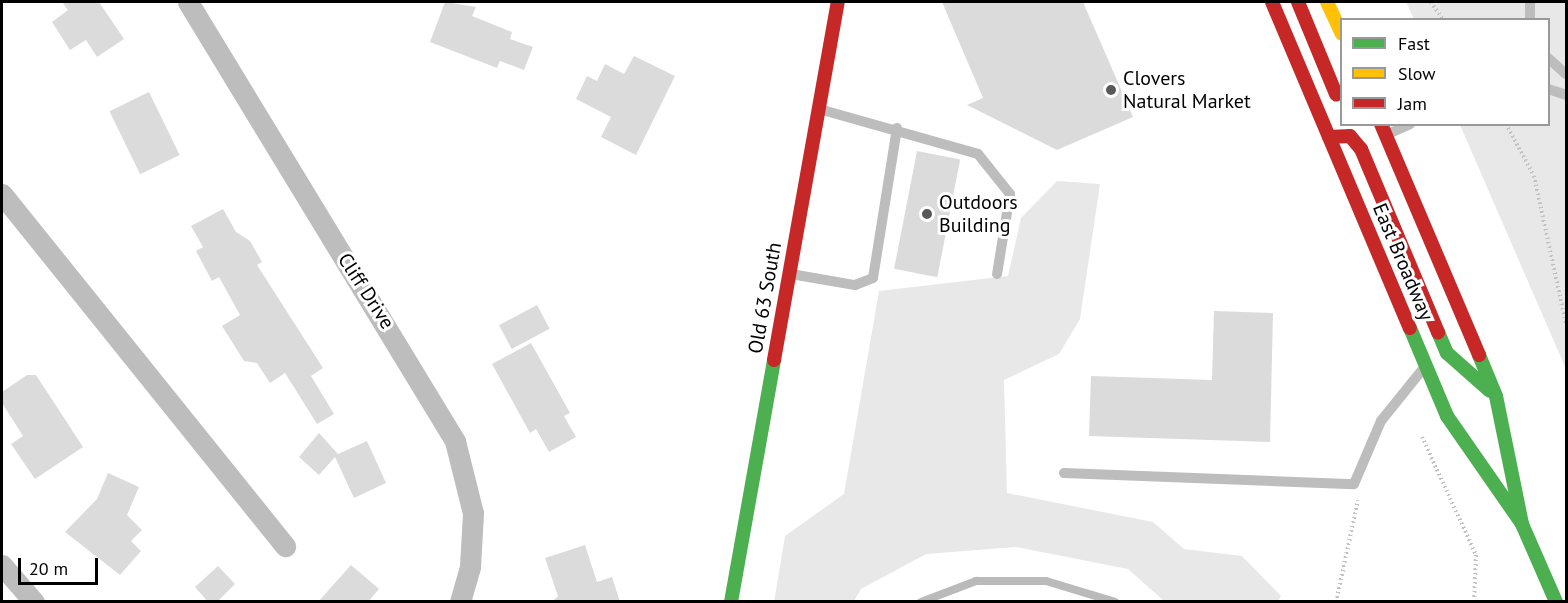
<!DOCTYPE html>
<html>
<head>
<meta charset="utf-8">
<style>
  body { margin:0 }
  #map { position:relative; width:1568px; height:603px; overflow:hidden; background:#fff; font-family:"PT Sans",sans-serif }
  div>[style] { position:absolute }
  .green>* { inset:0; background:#e8e8e8 }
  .stream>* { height:8px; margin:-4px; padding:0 4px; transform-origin:4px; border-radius:4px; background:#bababa }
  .building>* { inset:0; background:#dbdbdb; transform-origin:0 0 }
  .path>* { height:4px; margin-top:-2px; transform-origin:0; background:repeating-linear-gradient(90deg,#c2c2c2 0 1.5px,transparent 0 4.5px) }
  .lane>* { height:10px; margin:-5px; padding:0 5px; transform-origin:5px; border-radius:5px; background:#bdbdbd }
  .street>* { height:21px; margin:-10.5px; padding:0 10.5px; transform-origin:10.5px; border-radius:10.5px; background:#bdbdbd }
  .fast>* { height:14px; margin:-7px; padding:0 7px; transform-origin:7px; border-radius:7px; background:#4caf50 }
  .slow>* { height:14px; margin:-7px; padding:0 7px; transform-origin:7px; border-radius:7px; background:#ffc107 }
  .jam>* { height:14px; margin:-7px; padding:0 7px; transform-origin:7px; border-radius:7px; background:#c62828 }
  .dots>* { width:16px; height:16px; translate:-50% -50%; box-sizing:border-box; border:3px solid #fff; border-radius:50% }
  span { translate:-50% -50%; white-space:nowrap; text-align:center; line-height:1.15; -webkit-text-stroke:6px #fff; paint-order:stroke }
  .poi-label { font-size:20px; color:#000 }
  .left { translate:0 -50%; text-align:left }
  .street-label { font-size:20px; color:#000 }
  .frame { position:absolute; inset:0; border:3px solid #000; pointer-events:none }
  .legend { position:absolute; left:1340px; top:18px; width:210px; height:108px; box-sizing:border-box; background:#fff; border:2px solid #999; margin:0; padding:8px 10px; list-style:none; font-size:18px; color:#000 }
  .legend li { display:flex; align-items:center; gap:12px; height:30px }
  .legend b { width:30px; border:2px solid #999 }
  .scale { position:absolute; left:18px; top:558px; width:80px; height:27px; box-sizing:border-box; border:3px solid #000; border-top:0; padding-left:8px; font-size:18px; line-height:21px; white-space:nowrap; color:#000; -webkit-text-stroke:4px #fff; paint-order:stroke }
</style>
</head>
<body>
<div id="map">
  <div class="green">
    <i style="clip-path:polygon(1406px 2px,1566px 2px,1566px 369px,1460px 125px,1548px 124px,1548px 20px,1414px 19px)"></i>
    <i style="clip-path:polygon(1057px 181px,1100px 184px,1080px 319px,1059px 354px,1004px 380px,1007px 493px,1153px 522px,1184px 549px,1242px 556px,1281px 596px,1278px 601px,1164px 601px,1128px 569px,1016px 547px,926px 554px,861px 589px,854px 601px,774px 602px,785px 536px,844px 494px,879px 291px,1008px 276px,1021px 218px)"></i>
  </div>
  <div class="stream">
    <i style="left:921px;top:602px;width:59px;rotate:-20.9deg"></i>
    <i style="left:976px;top:581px;width:70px"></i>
    <i style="left:1046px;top:581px;width:72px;rotate:16.9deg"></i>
  </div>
  <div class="building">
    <i style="clip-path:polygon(62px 2px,99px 2px,124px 39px,97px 57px,86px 40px,70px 50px,52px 22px,68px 10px)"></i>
    <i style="clip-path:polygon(445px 2px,476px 7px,472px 16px,512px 32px,510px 39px,533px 47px,524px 70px,500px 61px,497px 68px,430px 42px)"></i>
    <i style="clip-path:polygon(942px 2px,1083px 2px,1133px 117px,1057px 150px,967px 105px,983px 98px)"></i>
    <i style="clip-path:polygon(634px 56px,675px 76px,636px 155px,601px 137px,611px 117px,576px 99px,587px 76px,597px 81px,605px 64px,624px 74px)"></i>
    <i style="left:149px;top:92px;width:70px;height:44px;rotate:64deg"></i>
    <i style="left:917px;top:151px;width:44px;height:120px;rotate:11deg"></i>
    <i style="clip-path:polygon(223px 209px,236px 232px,250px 241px,262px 262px,257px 265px,323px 368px,311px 376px,334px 414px,317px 424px,285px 373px,270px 383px,257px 363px,244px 361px,222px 326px,240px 315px,219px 277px,212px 281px,196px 251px,203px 247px,191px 226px)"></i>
    <i style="left:537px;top:305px;width:27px;height:43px;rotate:62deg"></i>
    <i style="clip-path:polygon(1214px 311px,1273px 313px,1270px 442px,1089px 436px,1091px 376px,1212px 380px)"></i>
    <i style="clip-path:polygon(531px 343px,570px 413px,564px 416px,576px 437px,549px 452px,536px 429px,530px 433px,492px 364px)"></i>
    <i style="clip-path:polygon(27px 375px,36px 375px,83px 447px,35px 479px,11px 444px,23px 436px,2px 403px,2px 392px)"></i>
    <i style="clip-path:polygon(319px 433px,338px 454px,367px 441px,386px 483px,354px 498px,335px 457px,319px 475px,299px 457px)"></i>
    <i style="clip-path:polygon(108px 473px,139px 487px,127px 515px,142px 530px,131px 541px,141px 551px,120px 575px,65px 532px,97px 499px)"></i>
    <i style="clip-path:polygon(585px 545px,597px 582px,612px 577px,620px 602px,552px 602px,558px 596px,545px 558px)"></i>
    <i style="clip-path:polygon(351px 565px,379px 589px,368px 602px,318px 602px)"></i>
    <i style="clip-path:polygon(218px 566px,235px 584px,217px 602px,208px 602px,195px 587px)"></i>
  </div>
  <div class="path">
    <i style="left:1431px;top:2px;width:22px;rotate:56deg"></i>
    <i style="left:1506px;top:124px;width:59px;rotate:61.7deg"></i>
    <i style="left:1534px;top:176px;width:151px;rotate:77.8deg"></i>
    <i style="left:1422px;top:437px;width:130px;rotate:65.4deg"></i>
    <i style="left:1476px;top:555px;width:47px;rotate:92.4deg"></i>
    <i style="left:1336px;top:602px;width:104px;rotate:-77.8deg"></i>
  </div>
  <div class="lane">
    <i style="left:1530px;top:2px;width:18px;rotate:90deg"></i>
    <i style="left:1548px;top:58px;width:24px;rotate:42deg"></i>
    <i style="left:1548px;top:89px;width:19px;rotate:18deg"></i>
    <i style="left:819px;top:109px;width:165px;rotate:15.8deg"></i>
    <i style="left:978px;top:154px;width:51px;rotate:51.3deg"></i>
    <i style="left:1010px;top:194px;width:81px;rotate:99.2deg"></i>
    <i style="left:1388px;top:134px;width:24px;rotate:-24deg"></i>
    <i style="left:791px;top:274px;width:65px;rotate:9.8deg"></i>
    <i style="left:855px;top:285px;width:19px;rotate:-21deg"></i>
    <i style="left:873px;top:278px;width:152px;rotate:-80.9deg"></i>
    <i style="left:1064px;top:473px;width:290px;rotate:2.2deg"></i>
    <i style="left:1354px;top:484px;width:69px;rotate:-66.8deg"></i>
    <i style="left:1381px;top:421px;width:65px;rotate:-51.2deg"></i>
  </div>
  <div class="street">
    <i style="left:188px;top:2px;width:514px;rotate:58.69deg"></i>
    <i style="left:455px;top:441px;width:74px;rotate:76deg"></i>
    <i style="left:473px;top:513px;width:54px;rotate:93.2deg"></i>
    <i style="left:470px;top:567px;width:36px;rotate:106deg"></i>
    <i style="left:2px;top:194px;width:452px;rotate:51.2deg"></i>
    <i style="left:2px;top:565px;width:49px;rotate:49.1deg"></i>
  </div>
  <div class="fast">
    <i style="left:1410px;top:328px;width:95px;rotate:67.2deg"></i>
    <i style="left:1447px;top:416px;width:131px;rotate:55.2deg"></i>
    <i style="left:1438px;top:332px;width:23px;rotate:67deg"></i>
    <i style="left:1447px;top:353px;width:57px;rotate:41.5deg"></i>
    <i style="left:1479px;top:355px;width:44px;rotate:67.5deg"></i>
    <i style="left:1496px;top:396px;width:131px;rotate:78.5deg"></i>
    <i style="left:1522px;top:524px;width:85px;rotate:66.4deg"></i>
    <i style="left:731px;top:602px;width:246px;rotate:-79.9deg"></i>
  </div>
  <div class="slow">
    <i style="left:1327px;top:2px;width:35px;rotate:65deg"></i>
  </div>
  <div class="jam">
    <i style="left:1272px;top:2px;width:354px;rotate:67.1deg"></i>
    <i style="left:1298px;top:2px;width:100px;rotate:67.6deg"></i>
    <i style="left:1381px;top:124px;width:251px;rotate:67deg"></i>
    <i style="left:1329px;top:137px;width:21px;rotate:-3deg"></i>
    <i style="left:1350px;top:136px;width:17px;rotate:50deg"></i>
    <i style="left:1361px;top:149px;width:199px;rotate:67.2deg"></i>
    <i style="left:774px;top:360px;width:364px;rotate:-79.9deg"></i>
  </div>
  <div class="dots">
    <i style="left:1111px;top:90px;background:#595959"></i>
    <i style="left:927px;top:214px;background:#595959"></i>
  </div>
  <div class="poi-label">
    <span class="left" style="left:1123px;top:90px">Clovers<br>Natural Market</span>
    <span class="left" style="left:939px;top:214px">Outdoors<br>Building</span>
  </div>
  <div class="street-label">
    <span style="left:1403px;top:262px;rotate:67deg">East Broadway</span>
    <span style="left:366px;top:291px;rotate:57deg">Cliff Drive</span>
    <span style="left:765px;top:298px;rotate:-80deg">Old 63 South</span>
  </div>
  <div class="frame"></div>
  <ul class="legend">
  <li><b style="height:8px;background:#4caf50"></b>Fast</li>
  <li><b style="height:8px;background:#ffc107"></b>Slow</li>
  <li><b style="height:8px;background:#c62828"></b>Jam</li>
  </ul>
  <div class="scale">20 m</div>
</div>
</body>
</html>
